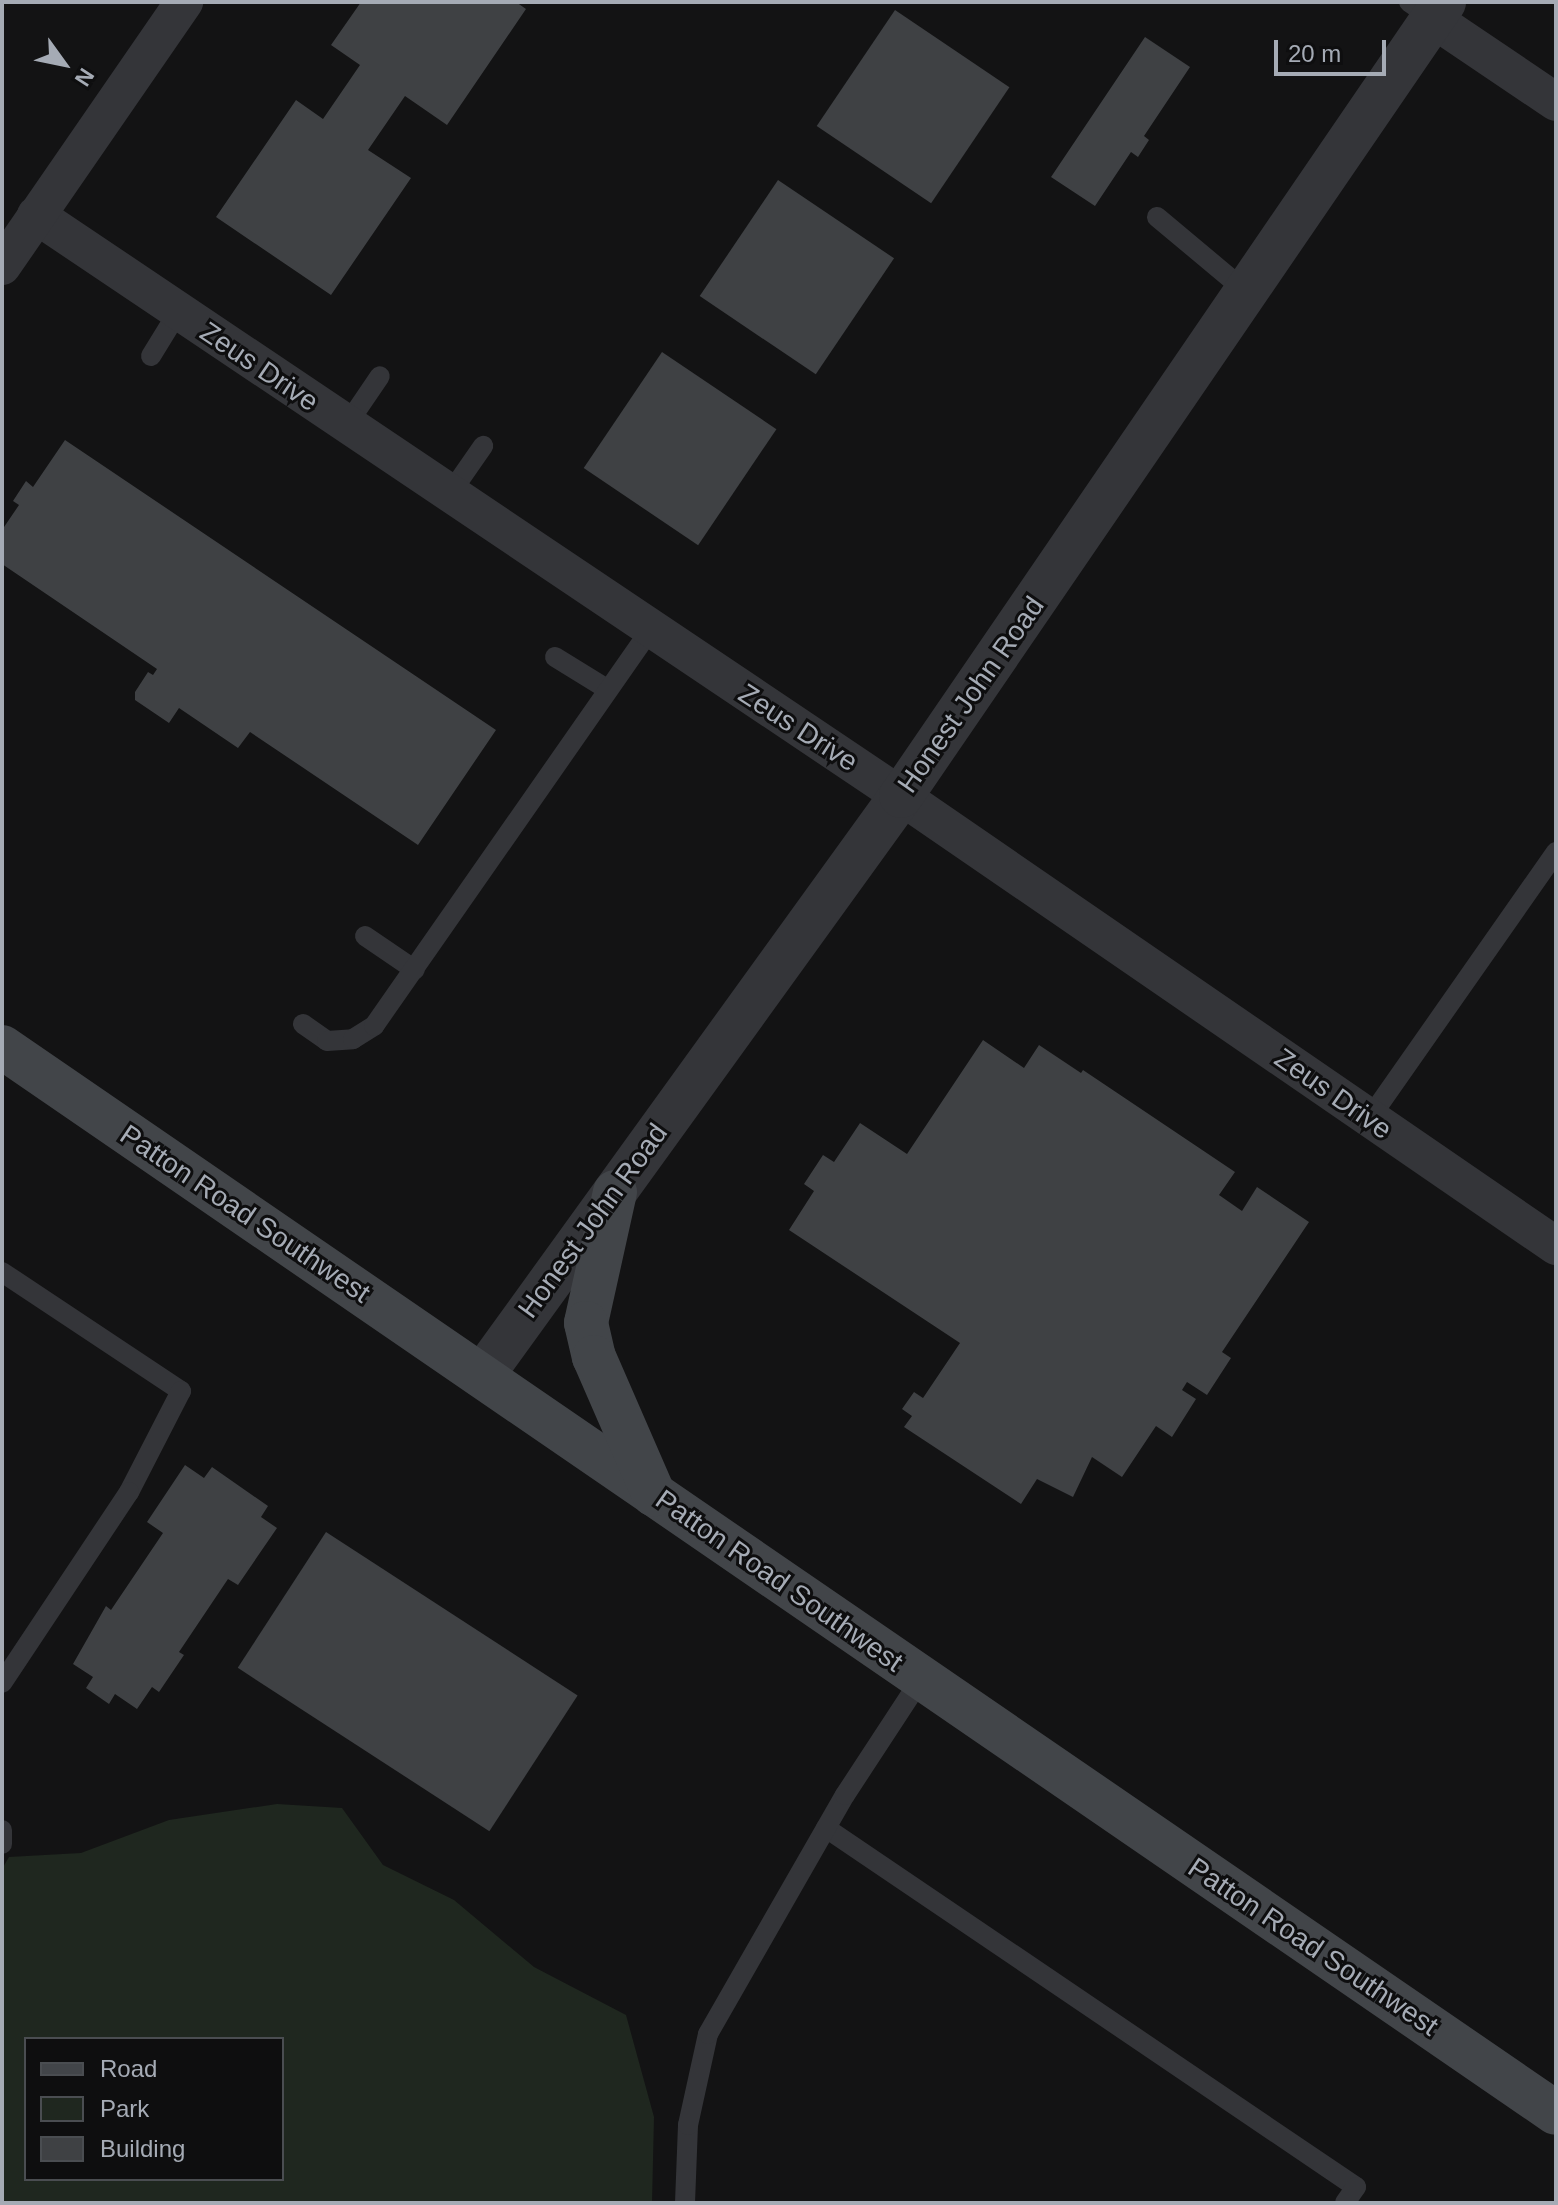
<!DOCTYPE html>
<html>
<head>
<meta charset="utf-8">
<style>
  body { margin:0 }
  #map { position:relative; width:1558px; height:2205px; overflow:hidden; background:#131314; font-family:Helvetica,sans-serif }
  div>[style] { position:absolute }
  .green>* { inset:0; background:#1f271f }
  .building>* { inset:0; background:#3f4144; transform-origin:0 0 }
  .service>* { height:20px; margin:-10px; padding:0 10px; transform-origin:10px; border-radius:10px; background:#343539 }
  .minor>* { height:38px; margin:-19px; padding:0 19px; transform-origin:19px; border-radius:19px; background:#343539 }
  .tertiary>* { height:44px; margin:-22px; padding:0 22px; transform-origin:22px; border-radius:22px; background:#343539 }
  .secondary>* { height:44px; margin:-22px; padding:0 22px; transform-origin:22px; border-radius:22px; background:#424549 }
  span { translate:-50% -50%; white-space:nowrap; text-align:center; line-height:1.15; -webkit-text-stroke:6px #0e0e0f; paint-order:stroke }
  .street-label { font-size:28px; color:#a5abb5 }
  .frame { position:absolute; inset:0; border:4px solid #a5abb5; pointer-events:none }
  .legend { position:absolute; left:24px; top:2037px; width:260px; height:144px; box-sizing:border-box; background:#0e0e0f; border:2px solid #4a4d51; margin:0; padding:10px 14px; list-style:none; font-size:24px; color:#a5abb5 }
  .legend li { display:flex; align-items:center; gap:16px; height:40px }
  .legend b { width:40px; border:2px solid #4a4d51 }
  .north { position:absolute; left:24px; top:24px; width:80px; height:80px; -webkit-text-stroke:6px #0e0e0f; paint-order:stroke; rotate:123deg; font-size:22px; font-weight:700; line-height:32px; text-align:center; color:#a5abb5 }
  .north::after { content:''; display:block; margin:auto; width:28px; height:36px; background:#a5abb5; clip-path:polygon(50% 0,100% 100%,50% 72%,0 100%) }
  .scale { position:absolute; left:1274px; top:40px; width:112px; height:36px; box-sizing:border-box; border:4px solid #a5abb5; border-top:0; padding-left:10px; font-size:24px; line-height:28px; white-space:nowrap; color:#a5abb5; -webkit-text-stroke:6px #0e0e0f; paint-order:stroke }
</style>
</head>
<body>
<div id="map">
  <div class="green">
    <i style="clip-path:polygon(evenodd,277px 1804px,342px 1808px,383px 1865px,454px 1900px,534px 1967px,626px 2015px,654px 2117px,652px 2203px,2px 2203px,2px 1869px,9px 1857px,81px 1853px,169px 1820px,277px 1804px,26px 2039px,282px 2039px,282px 2179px,26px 2179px,26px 2039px)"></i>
  </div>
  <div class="building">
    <i style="clip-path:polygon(361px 2px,516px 2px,526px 9px,447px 125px,405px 96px,368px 150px,411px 178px,331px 295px,216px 217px,296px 100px,323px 119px,360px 65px,331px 45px)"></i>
    <i style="left:895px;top:10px;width:138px;height:140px;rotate:34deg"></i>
    <i style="clip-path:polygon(1145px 37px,1190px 67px,1144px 136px,1149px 140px,1138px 157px,1131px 152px,1095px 206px,1051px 177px)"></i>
    <i style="left:778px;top:180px;width:140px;height:140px;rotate:34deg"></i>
    <i style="left:662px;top:352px;width:138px;height:140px;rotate:34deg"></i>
    <i style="clip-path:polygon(65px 440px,496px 730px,418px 845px,250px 732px,238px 748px,179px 708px,169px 723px,135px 700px,135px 692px,148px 672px,153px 675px,157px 669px,2px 564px,2px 530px,19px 505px,13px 501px,26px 481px,33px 487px)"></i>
    <i style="clip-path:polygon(983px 1040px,1024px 1068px,1039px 1045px,1081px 1073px,1083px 1070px,1235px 1172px,1219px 1195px,1242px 1211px,1257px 1187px,1309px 1222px,1222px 1352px,1231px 1358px,1207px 1395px,1187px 1382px,1182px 1390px,1196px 1399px,1172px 1437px,1156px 1426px,1122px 1477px,1092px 1457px,1073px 1497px,1037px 1479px,1021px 1504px,904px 1427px,912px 1416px,902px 1409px,914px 1392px,923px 1398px,960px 1343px,789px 1230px,814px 1191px,804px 1184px,823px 1155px,834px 1162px,860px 1123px,907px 1154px)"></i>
    <i style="clip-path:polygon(185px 1465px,204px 1478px,212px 1467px,268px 1506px,261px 1517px,277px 1528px,238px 1585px,228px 1579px,179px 1652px,184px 1655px,159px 1692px,152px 1687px,137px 1709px,115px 1694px,109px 1704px,86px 1688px,93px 1677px,73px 1664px,106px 1606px,111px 1610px,163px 1533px,147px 1522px)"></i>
    <i style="left:326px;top:1532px;width:300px;height:162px;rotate:33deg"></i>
  </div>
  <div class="service">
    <i style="left:1409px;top:2px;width:29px;rotate:35deg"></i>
    <i style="left:1157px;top:217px;width:119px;rotate:39.9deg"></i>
    <i style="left:151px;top:356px;width:52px;rotate:-58.5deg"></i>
    <i style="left:346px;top:426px;width:60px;rotate:-55.8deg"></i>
    <i style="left:449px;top:495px;width:60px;rotate:-55.2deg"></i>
    <i style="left:555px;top:657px;width:61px;rotate:31.6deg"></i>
    <i style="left:365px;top:936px;width:60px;rotate:34.2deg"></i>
    <i style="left:303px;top:1024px;width:29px;rotate:35deg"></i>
    <i style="left:327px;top:1041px;width:26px;rotate:-4deg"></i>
    <i style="left:353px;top:1039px;width:25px;rotate:-32deg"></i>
    <i style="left:374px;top:1026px;width:483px;rotate:-55.1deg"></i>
    <i style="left:1369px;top:1119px;width:326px;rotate:-55deg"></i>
    <i style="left:2px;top:1272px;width:215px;rotate:33.6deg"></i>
    <i style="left:181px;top:1391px;width:114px;rotate:117.2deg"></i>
    <i style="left:129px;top:1492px;width:229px;rotate:123.6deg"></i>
    <i style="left:826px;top:1828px;width:640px;rotate:34.11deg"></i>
    <i style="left:1356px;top:2187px;width:19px;rotate:125deg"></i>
    <i style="left:2px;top:1830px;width:14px;rotate:90deg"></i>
    <i style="left:685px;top:2203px;width:78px;rotate:-87.8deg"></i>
    <i style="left:688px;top:2125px;width:93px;rotate:-77.6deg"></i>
    <i style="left:708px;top:2034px;width:275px;rotate:-60.2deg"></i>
    <i style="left:845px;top:1795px;width:139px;rotate:-56.8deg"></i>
  </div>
  <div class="minor">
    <i style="left:1433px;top:19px;width:148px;rotate:34deg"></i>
    <i style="left:36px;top:215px;width:1042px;rotate:33.89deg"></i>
    <i style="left:901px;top:796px;width:795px;rotate:34.49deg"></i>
    <i style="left:2px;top:266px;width:321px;rotate:-55.4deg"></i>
  </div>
  <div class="tertiary">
    <i style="left:482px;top:1376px;width:716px;rotate:-54.16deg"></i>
    <i style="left:901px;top:796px;width:962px;rotate:-55.63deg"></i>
  </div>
  <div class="secondary">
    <i style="left:2px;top:1047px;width:1884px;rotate:34.45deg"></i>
    <i style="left:615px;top:1192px;width:134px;rotate:102.5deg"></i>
    <i style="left:586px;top:1323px;width:35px;rotate:77deg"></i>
    <i style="left:594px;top:1357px;width:150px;rotate:66.5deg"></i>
  </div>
  <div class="street-label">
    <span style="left:259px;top:367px;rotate:34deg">Zeus Drive</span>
    <span style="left:971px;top:695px;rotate:-55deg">Honest John Road</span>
    <span style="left:798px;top:728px;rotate:33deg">Zeus Drive</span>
    <span style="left:1333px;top:1094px;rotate:35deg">Zeus Drive</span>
    <span style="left:245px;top:1214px;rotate:34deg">Patton Road Southwest</span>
    <span style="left:593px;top:1221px;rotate:-54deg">Honest John Road</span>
    <span style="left:779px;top:1581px;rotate:35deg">Patton Road Southwest</span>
    <span style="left:1313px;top:1947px;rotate:34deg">Patton Road Southwest</span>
  </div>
  <div class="frame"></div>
  <ul class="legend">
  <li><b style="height:10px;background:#424549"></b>Road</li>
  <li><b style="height:22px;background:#1f271f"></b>Park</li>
  <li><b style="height:22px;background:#3f4144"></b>Building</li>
  </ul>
  <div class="north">N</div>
  <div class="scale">20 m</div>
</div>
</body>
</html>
